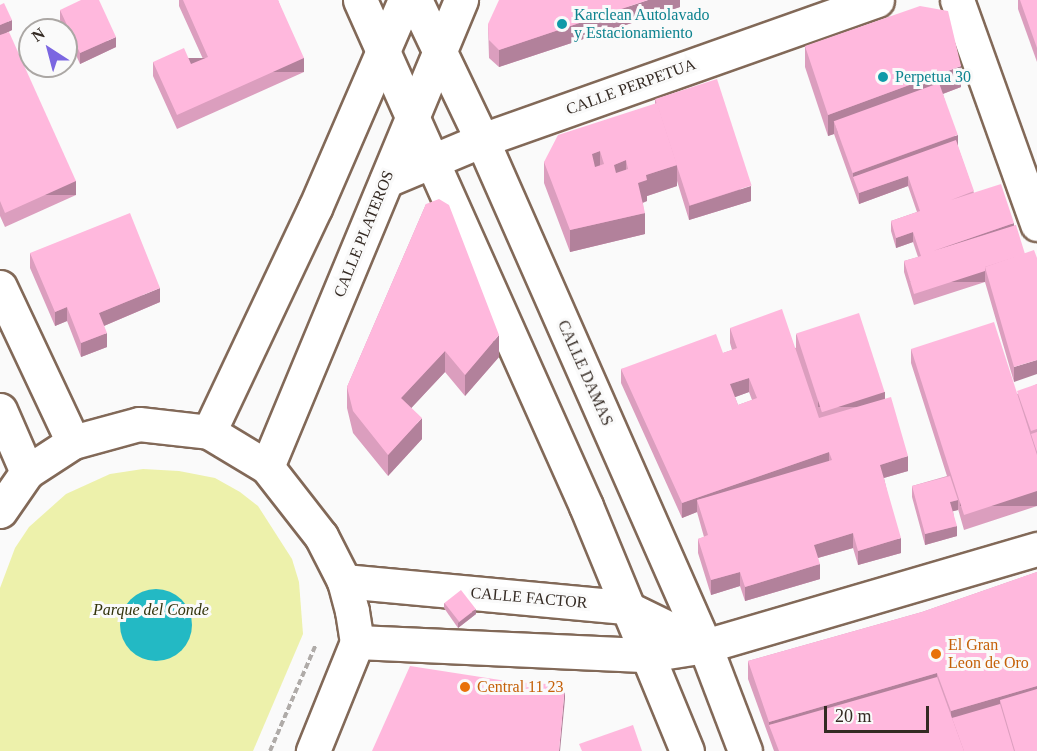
<!DOCTYPE html>
<html>
<head>
<meta charset="utf-8">
<style>
  body { margin:0 }
  #map { position:relative; width:1037px; height:751px; overflow:hidden; background:#fafafa; font-family:Georgia,serif }
  div>[style] { position:absolute }
  .green>* { inset:0; background:#edf1ab }
  .water>* { inset:0; background:#23b9c4 }
  .round { border-radius:50% }
  .path>* { height:4px; margin-top:-2px; transform-origin:0; background:repeating-linear-gradient(90deg,#afaba8 0 6px,transparent 0 9px) }
  .roads { filter:drop-shadow(2px 0 #826958) drop-shadow(-2px 0 #826958) drop-shadow(0 2px #826958) drop-shadow(0 -2px #826958) }
  .minor>* { height:33px; margin:-16.5px; padding:0 16.5px; transform-origin:16.5px; border-radius:16.5px; background:#fff }
  .wall>* { inset:0; background:#db9ebe }
  .shaded-wall>* { inset:0; background:#b2819b; transform-origin:0 0 }
  .building>* { inset:0; background:#ffb8dd; transform-origin:0 0 }
  .dots>* { width:16px; height:16px; translate:-50% -50%; box-sizing:border-box; border:3px solid #fafafa; border-radius:50% }
  span { translate:-50% -50%; white-space:nowrap; text-align:center; line-height:1.15; -webkit-text-stroke:6px #fafafa; paint-order:stroke }
  .culture-label { font-size:16px; color:#0d838f }
  .left { translate:0 -50%; text-align:left }
  .street-label { font-size:16px; color:#342a23 }
  .park-label { font-size:16px; color:#32330b; font-style:italic }
  .food-label { font-size:16px; color:#c56008 }
  .north { position:absolute; left:18px; top:18px; width:60px; height:60px; box-sizing:border-box; background:#fafafa; border:2px solid #aba7a4; border-radius:50%; rotate:324deg; font-size:16px; font-weight:700; line-height:24px; text-align:center; color:#342a23 }
  .north::after { content:''; display:block; margin:auto; width:21px; height:27px; background:#7b66e1; clip-path:polygon(50% 0,100% 100%,50% 72%,0 100%) }
  .scale { position:absolute; left:824px; top:706px; width:105px; height:27px; box-sizing:border-box; border:3px solid #342a23; border-top:0; padding-left:8px; font-size:18px; line-height:21px; white-space:nowrap; color:#342a23; -webkit-text-stroke:4px #fafafa; paint-order:stroke }
</style>
</head>
<body>
<div id="map">
  <div class="green">
    <i style="clip-path:polygon(143px 469px,179px 471px,215px 478px,240px 492px,258px 506px,292px 559px,299px 582px,303px 634px,253px 751px,0 751px,0 588px,15px 548px,29px 527px,66px 494px,110px 474px)"></i>
  </div>
  <div class="water">
    <i class="round" style="left:120px;top:589px;width:72px;height:72px"></i>
  </div>
  <div class="path">
    <i style="left:270px;top:751px;width:116px;rotate:-66.7deg"></i>
  </div>
  <div class="roads">
    <div class="minor">
      <i style="left:360px;top:0;width:554px;rotate:65.93deg"></i>
      <i style="left:586px;top:506px;width:265px;rotate:67.6deg"></i>
      <i style="left:415px;top:0;width:155px;rotate:64.4deg"></i>
      <i style="left:482px;top:140px;width:553px;rotate:66.22deg"></i>
      <i style="left:705px;top:646px;width:112px;rotate:69.1deg"></i>
      <i style="left:957px;top:0;width:238px;rotate:70.3deg"></i>
      <i style="left:387px;top:180px;width:103px;rotate:-22.8deg"></i>
      <i style="left:482px;top:140px;width:419px;rotate:-19.5deg"></i>
      <i style="left:0;top:287px;width:171px;rotate:64.8deg"></i>
      <i style="left:0;top:410px;width:68px;rotate:66.5deg"></i>
      <i style="left:209px;top:432px;width:248px;rotate:-64.7deg"></i>
      <i style="left:315px;top:208px;width:227px;rotate:-66.6deg"></i>
      <i style="left:267px;top:467px;width:506px;rotate:-67.44deg"></i>
      <i style="left:0;top:511px;width:47px;rotate:-55.3deg"></i>
      <i style="left:27px;top:472px;width:55px;rotate:-33.1deg"></i>
      <i style="left:73px;top:442px;width:68px;rotate:-15.3deg"></i>
      <i style="left:139px;top:424px;width:70px;rotate:6.5deg"></i>
      <i style="left:209px;top:432px;width:68px;rotate:31.1deg"></i>
      <i style="left:267px;top:467px;width:88px;rotate:52deg"></i>
      <i style="left:321px;top:536px;width:51px;rotate:62.9deg"></i>
      <i style="left:344px;top:581px;width:31px;rotate:75deg"></i>
      <i style="left:352px;top:611px;width:31px;rotate:81deg"></i>
      <i style="left:357px;top:642px;width:118px;rotate:112deg"></i>
      <i style="left:344px;top:581px;width:282px;rotate:5.3deg"></i>
      <i style="left:625px;top:607px;width:89px;rotate:26deg"></i>
      <i style="left:357px;top:642px;width:291px;rotate:2.6deg"></i>
      <i style="left:648px;top:655px;width:58px;rotate:-9deg"></i>
      <i style="left:705px;top:646px;width:346px;rotate:-16.3deg"></i>
    </div>
  </div>
  <div class="wall">
    <i style="clip-path:polygon(179px 0,278px 0,304px 72px,177px 129px,153px 76px,153px 62px,191px 64px,203px 59px,179px 6px)"></i>
    <i style="clip-path:polygon(680px 0,680px 7px,499px 67px,489px 58px,488px 24px)"></i>
    <i style="clip-path:polygon(1018px 0,1037px 0,1037px 62px,1018px 9px)"></i>
    <i style="clip-path:polygon(0 5px,12px 30px,6px 33px,76px 195px,5px 227px,0 216px)"></i>
    <i style="clip-path:polygon(60px 10px,116px 47px,80px 64px,66px 33px,66px 30px,64px 30px,60px 20px)"></i>
    <i style="clip-path:polygon(805px 46px,961px 87px,943px 94px,958px 147px,974px 193px,1014px 226px,1016px 225px,1014px 382px,985px 282px,914px 305px,904px 272px,904px 261px,918px 257px,913px 242px,896px 248px,891px 231px,891px 221px,917px 212px,908px 186px,859px 204px,834px 134px,828px 136px,805px 67px)"></i>
    <i style="clip-path:polygon(655px 99px,751px 201px,689px 220px,677px 181px,677px 186px,647px 196px,647px 201px,643px 203px,645px 234px,570px 252px,544px 183px,544px 162px,655px 104px)"></i>
    <i style="clip-path:polygon(426px 204px,499px 357px,465px 396px,445px 372px,411px 408px,422px 439px,388px 476px,353px 433px,347px 408px,347px 387px)"></i>
    <i style="clip-path:polygon(30px 253px,160px 302px,104px 326px,107px 347px,81px 357px,67px 321px,55px 326px,30px 268px)"></i>
    <i style="clip-path:polygon(evenodd,730px 328px,796px 348px,796px 334px,885px 399px,908px 471px,884px 478px,901px 553px,858px 565px,853px 548px,818px 558px,820px 579px,745px 601px,740px 586px,711px 595px,698px 553px,698px 539px,704px 537px,697px 512px,682px 518px,621px 383px,621px 369px,723px 353px,732px 350px,730px 343px,730px 328px,749px 392px,752px 400px,738px 405px,735px 397px,749px 392px)"></i>
    <i style="clip-path:polygon(911px 349px,1017px 394px,1037px 384px,1037px 506px,964px 530px,958px 509px,958px 510px,953px 511px,957px 536px,925px 545px,912px 497px,912px 486px,947px 476px,911px 363px)"></i>
    <i style="clip-path:polygon(1037px 572px,1037px 751px,774px 751px,748px 679px,748px 661px,922px 612px)"></i>
    <i style="clip-path:polygon(444px 603px,476px 614px,458px 628px,444px 608px)"></i>
  </div>
  <div class="shaded-wall">
    <i style="clip-path:polygon(648px 0,680px 0,680px 7px,499px 67px,499px 50px)"></i>
    <i style="clip-path:polygon(12px 20px,12px 30px,0 36px,0 25px)"></i>
    <i style="clip-path:polygon(116px 37px,116px 47px,80px 64px,80px 53px)"></i>
    <i style="left:304px;top:58px;width:14px;height:139px;rotate:90deg"></i>
    <i style="clip-path:polygon(961px 66px,961px 87px,838px 133px,834px 121px,834px 134px,828px 136px,828px 115px)"></i>
    <i style="clip-path:polygon(958px 135px,958px 149px,853px 177px,853px 173px)"></i>
    <i style="clip-path:polygon(600px 151px,600px 173px,592px 175px,592px 154px)"></i>
    <i style="clip-path:polygon(626px 160px,626px 182px,614px 186px,614px 165px)"></i>
    <i style="clip-path:polygon(677px 165px,677px 186px,647px 196px,647px 201px,638px 204px,638px 183px,646px 175px)"></i>
    <i style="clip-path:polygon(908px 176px,908px 186px,859px 204px,859px 193px)"></i>
    <i style="left:76px;top:181px;width:14px;height:78px;rotate:90deg"></i>
    <i style="clip-path:polygon(751px 186px,751px 201px,689px 220px,689px 206px)"></i>
    <i style="clip-path:polygon(645px 213px,645px 234px,570px 252px,570px 230px)"></i>
    <i style="clip-path:polygon(1014px 223px,1014px 234px,933px 251px)"></i>
    <i style="clip-path:polygon(913px 232px,913px 242px,896px 248px,896px 238px)"></i>
    <i style="left:985px;top:271px;width:11px;height:75px;rotate:90deg"></i>
    <i style="clip-path:polygon(160px 288px,160px 302px,99px 328px,99px 313px)"></i>
    <i style="clip-path:polygon(67px 307px,67px 321px,55px 326px,55px 312px)"></i>
    <i style="clip-path:polygon(107px 333px,107px 347px,81px 357px,81px 343px)"></i>
    <i style="clip-path:polygon(499px 335px,499px 357px,465px 396px,465px 375px)"></i>
    <i style="clip-path:polygon(445px 351px,445px 372px,401px 419px,401px 398px)"></i>
    <i style="clip-path:polygon(1037px 360px,1037px 374px,1014px 382px,1014px 367px)"></i>
    <i style="clip-path:polygon(749px 378px,749px 392px,730px 399px,730px 384px)"></i>
    <i style="left:885px;top:392px;width:15px;height:67px;rotate:90deg"></i>
    <i style="clip-path:polygon(422px 418px,422px 439px,388px 476px,388px 455px)"></i>
    <i style="clip-path:polygon(829px 452px,829px 466px,697px 500px,697px 512px,682px 518px,682px 503px)"></i>
    <i style="clip-path:polygon(908px 456px,908px 471px,880px 479px,880px 465px)"></i>
    <i style="left:1037px;top:491px;width:15px;height:77px;rotate:90deg"></i>
    <i style="clip-path:polygon(958px 500px,958px 510px,950px 512px,950px 502px)"></i>
    <i style="clip-path:polygon(957px 526px,957px 536px,925px 545px,925px 534px)"></i>
    <i style="clip-path:polygon(853px 533px,853px 548px,814px 559px,814px 545px)"></i>
    <i style="clip-path:polygon(901px 538px,901px 553px,858px 565px,858px 551px)"></i>
    <i style="clip-path:polygon(820px 564px,820px 579px,745px 601px,745px 587px)"></i>
    <i style="clip-path:polygon(740px 572px,740px 586px,711px 595px,711px 580px)"></i>
    <i style="clip-path:polygon(476px 609px,476px 614px,458px 628px,458px 623px)"></i>
    <i style="clip-path:polygon(937px 673px,937px 691px,769px 725px,769px 722px)"></i>
    <i style="clip-path:polygon(565px 685px,565px 699px,560px 751px,559px 751px)"></i>
    <i style="clip-path:polygon(1037px 686px,1037px 703px,1000px 700px,1000px 714px,951px 718px,951px 711px)"></i>
  </div>
  <div class="building">
    <i style="clip-path:polygon(81px 0,99px 0,116px 37px,80px 53px,60px 10px)"></i>
    <i style="clip-path:polygon(183px 0,278px 0,304px 58px,177px 115px,153px 62px,184px 48px,191px 64px,208px 57px)"></i>
    <i style="clip-path:polygon(499px 0,648px 0,499px 50px,489px 40px,488px 24px)"></i>
    <i style="clip-path:polygon(1020px 0,1037px 0,1037px 48px)"></i>
    <i style="clip-path:polygon(4px 3px,12px 20px,0 25px,0 5px)"></i>
    <i style="clip-path:polygon(920px 6px,948px 11px,961px 66px,828px 115px,805px 46px)"></i>
    <i style="clip-path:polygon(9px 32px,76px 181px,5px 213px,0 201px,0 35px)"></i>
    <i style="left:717px;top:79px;width:112px;height:65px;rotate:72deg"></i>
    <i style="left:939px;top:83px;width:55px;height:112px;rotate:70deg"></i>
    <i style="clip-path:polygon(evenodd,657px 103px,677px 165px,646px 175px,647px 180px,638px 183px,645px 213px,570px 230px,544px 162px,558px 135px,657px 103px,600px 151px,604px 164px,595px 167px,592px 154px,600px 151px,657px 103px,626px 160px,628px 169px,616px 173px,614px 165px,626px 160px)"></i>
    <i style="clip-path:polygon(956px 140px,974px 191px,951px 200px,1001px 184px,1014px 223px,933px 251px,1016px 225px,1025px 254px,985px 267px,985px 271px,914px 294px,904px 261px,921px 256px,913px 232px,896px 238px,891px 221px,920px 211px,908px 176px,859px 193px,853px 177px)"></i>
    <i style="clip-path:polygon(439px 199px,449px 205px,499px 335px,465px 375px,445px 351px,401px 398px,422px 418px,388px 455px,353px 411px,347px 387px,426px 204px)"></i>
    <i style="clip-path:polygon(130px 213px,160px 288px,99px 313px,107px 333px,81px 343px,67px 307px,55px 312px,30px 253px)"></i>
    <i style="clip-path:polygon(1034px 250px,1037px 258px,1037px 360px,1014px 367px,985px 267px)"></i>
    <i style="clip-path:polygon(evenodd,782px 309px,819px 418px,891px 397px,908px 456px,880px 465px,901px 538px,858px 551px,853px 533px,814px 545px,820px 564px,745px 587px,740px 572px,711px 580px,698px 539px,708px 535px,697px 500px,832px 460px,829px 452px,682px 503px,621px 369px,716px 334px,723px 353px,737px 348px,730px 328px,782px 309px,749px 378px,757px 398px,738px 405px,730px 384px,749px 378px)"></i>
    <i style="left:859px;top:313px;width:83px;height:66px;rotate:72deg"></i>
    <i style="clip-path:polygon(994px 322px,1037px 455px,1037px 491px,964px 515px,911px 349px)"></i>
    <i style="clip-path:polygon(1037px 384px,1037px 429px,1031px 431px,1017px 391px)"></i>
    <i style="clip-path:polygon(1037px 432px,1037px 452px,1031px 434px)"></i>
    <i style="clip-path:polygon(950px 476px,958px 500px,950px 502px,957px 526px,925px 534px,912px 486px)"></i>
    <i style="clip-path:polygon(1037px 572px,1037px 686px,951px 711px,937px 673px,769px 722px,748px 661px,922px 612px)"></i>
    <i style="left:461px;top:590px;width:24px;height:21px;rotate:52deg"></i>
    <i style="clip-path:polygon(410px 666px,513px 682px,565px 685px,559px 751px,372px 751px)"></i>
    <i style="clip-path:polygon(937px 677px,964px 751px,779px 751px,769px 725px)"></i>
    <i style="clip-path:polygon(1037px 689px,1037px 751px,1015px 751px,1000px 700px)"></i>
    <i style="clip-path:polygon(1000px 704px,1014px 751px,964px 751px,952px 718px)"></i>
    <i style="clip-path:polygon(633px 725px,642px 751px,582px 751px,579px 744px)"></i>
  </div>
  <div class="dots">
    <i style="left:562px;top:24px;background:#0f9aa8"></i>
    <i style="left:883px;top:77px;background:#0f9aa8"></i>
    <i style="left:936px;top:654px;background:#e8710a"></i>
    <i style="left:465px;top:687px;background:#e8710a"></i>
  </div>
  <div class="culture-label">
    <span class="left" style="left:574px;top:24px">Karclean Autolavado<br>y Estacionamiento</span>
    <span class="left" style="left:895px;top:77px">Perpetua 30</span>
  </div>
  <div class="street-label">
    <span style="left:631px;top:87px;rotate:-20deg">CALLE PERPETUA</span>
    <span style="left:364px;top:234px;rotate:-68deg">CALLE PLATEROS</span>
    <span style="left:585px;top:373px;rotate:66deg">CALLE DAMAS</span>
    <span style="left:529px;top:598px;rotate:5deg">CALLE FACTOR</span>
  </div>
  <div class="park-label">
    <span style="left:151px;top:610px">Parque del Conde</span>
  </div>
  <div class="food-label">
    <span class="left" style="left:948px;top:654px">El Gran<br>Leon de Oro</span>
    <span class="left" style="left:477px;top:687px">Central 11 23</span>
  </div>
  <div class="north">N</div>
  <div class="scale">20 m</div>
</div>
</body>
</html>
